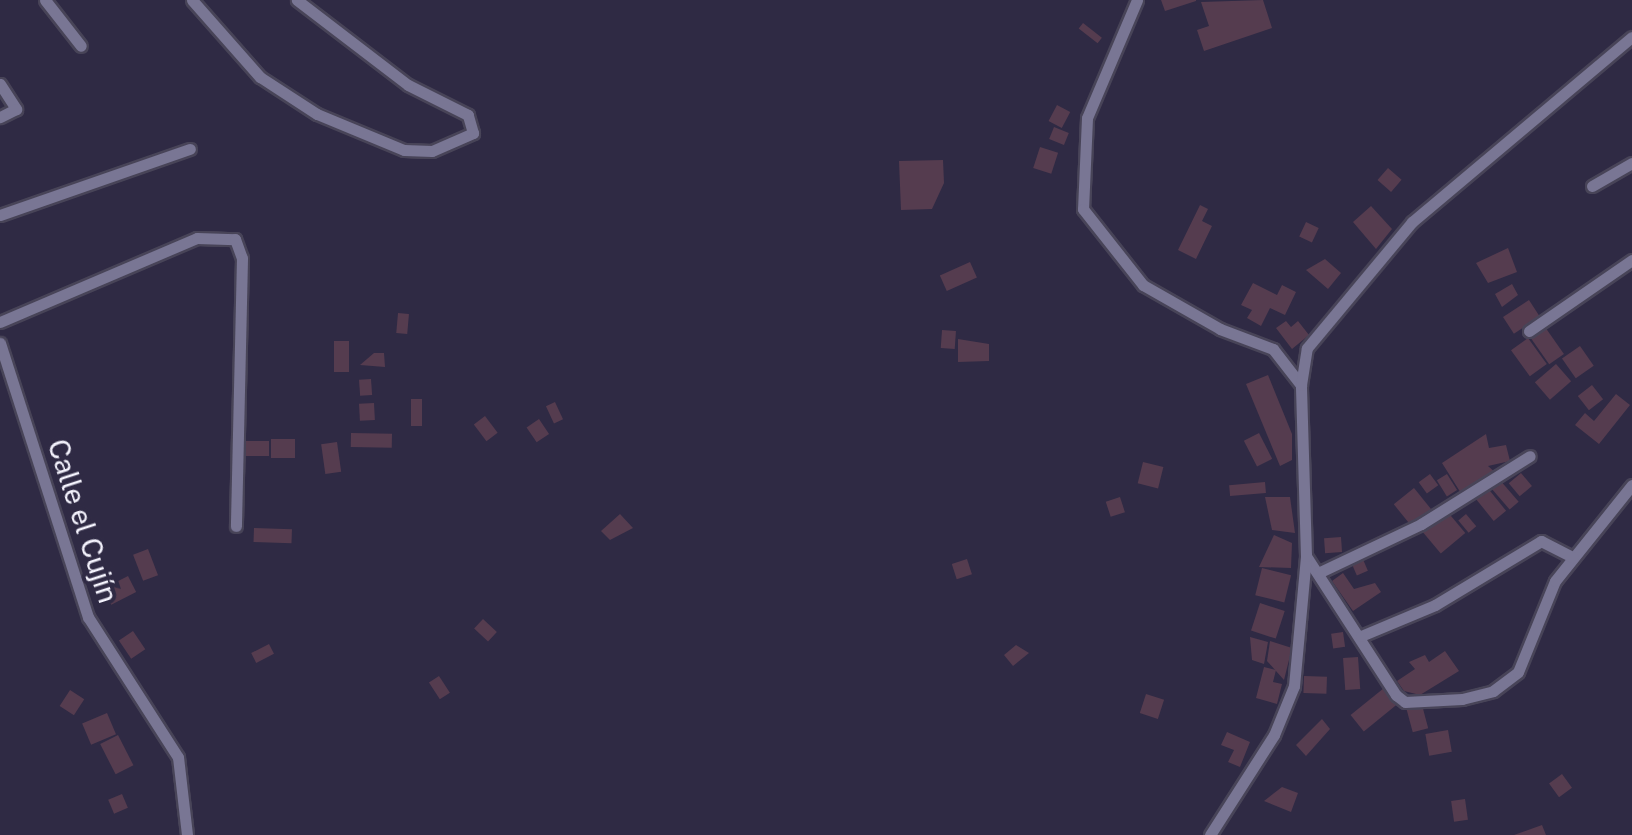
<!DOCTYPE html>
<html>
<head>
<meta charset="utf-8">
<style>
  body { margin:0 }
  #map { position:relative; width:1632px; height:835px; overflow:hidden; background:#2f2a44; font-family:"Public Sans",sans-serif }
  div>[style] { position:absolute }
  .building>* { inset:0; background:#553c4f; transform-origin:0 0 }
  .roads { filter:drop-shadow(2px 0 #484458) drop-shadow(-2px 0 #484458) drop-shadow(0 2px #484458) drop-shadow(0 -2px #484458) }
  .street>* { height:11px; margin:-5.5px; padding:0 5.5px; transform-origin:5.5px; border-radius:5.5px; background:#797694 }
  span { translate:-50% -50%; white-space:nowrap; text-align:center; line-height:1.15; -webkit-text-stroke:8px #2f2a44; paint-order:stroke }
  .street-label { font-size:28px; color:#f4f3fd }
</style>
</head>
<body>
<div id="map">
  <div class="building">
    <i style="clip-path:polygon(1161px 0,1196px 0,1196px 1px,1165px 11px)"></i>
    <i style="clip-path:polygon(1263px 0,1272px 28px,1204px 51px,1197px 30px,1209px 26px,1201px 2px)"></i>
    <i style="left:1083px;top:23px;width:24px;height:7px;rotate:38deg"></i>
    <i style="left:1057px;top:105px;width:15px;height:18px;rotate:28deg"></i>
    <i style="left:1054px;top:127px;width:16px;height:13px;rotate:22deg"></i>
    <i style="left:1040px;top:147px;width:19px;height:22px;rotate:18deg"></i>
    <i style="clip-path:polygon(943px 160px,944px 183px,932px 209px,901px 210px,899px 161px)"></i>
    <i style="left:1388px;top:168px;width:18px;height:16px;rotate:41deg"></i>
    <i style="clip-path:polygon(1200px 205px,1208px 209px,1202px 221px,1212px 226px,1196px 259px,1178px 250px)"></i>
    <i style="clip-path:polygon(1371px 206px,1392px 229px,1376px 249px,1353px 222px)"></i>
    <i style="left:1306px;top:222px;width:14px;height:16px;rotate:25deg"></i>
    <i style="clip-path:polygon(1508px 248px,1517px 272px,1488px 283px,1476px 263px)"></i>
    <i style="clip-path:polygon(1325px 259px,1341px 273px,1328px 289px,1306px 270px)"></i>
    <i style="left:970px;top:262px;width:17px;height:33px;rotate:66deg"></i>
    <i style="clip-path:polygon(1253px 283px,1277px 295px,1282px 285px,1296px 292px,1285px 315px,1270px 308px,1261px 326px,1247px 318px,1252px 310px,1241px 305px)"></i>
    <i style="clip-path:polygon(1512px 284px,1518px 295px,1502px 307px,1495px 294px)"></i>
    <i style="left:1529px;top:300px;width:20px;height:31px;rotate:57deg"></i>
    <i style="left:398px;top:313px;width:11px;height:20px;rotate:5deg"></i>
    <i style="clip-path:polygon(1286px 321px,1291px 327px,1298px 321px,1309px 335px,1292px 349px,1276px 328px)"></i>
    <i style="left:1545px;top:327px;width:33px;height:18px;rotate:55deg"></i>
    <i style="left:942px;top:330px;width:14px;height:18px;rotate:4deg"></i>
    <i style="left:1528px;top:338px;width:32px;height:21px;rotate:54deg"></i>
    <i style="clip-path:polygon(958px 339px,989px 344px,989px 361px,958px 362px)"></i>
    <i style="left:334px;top:341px;width:15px;height:31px"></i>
    <i style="left:1580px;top:346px;width:24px;height:22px;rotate:55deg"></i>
    <i style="clip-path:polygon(374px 353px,384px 353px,385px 367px,360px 365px)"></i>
    <i style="left:1556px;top:364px;width:23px;height:28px;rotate:49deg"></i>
    <i style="clip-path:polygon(1268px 375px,1292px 434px,1292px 460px,1280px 466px,1246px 384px)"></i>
    <i style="left:371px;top:379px;width:16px;height:12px;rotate:86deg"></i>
    <i style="left:1592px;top:385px;width:18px;height:18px;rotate:52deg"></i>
    <i style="clip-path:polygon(1616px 394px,1630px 405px,1599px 444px,1575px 425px,1585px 413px,1594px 421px)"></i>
    <i style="left:411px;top:399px;width:11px;height:27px"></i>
    <i style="left:555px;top:402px;width:19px;height:10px;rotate:65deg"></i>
    <i style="left:374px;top:403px;width:17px;height:15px;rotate:87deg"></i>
    <i style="left:485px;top:416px;width:21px;height:14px;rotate:53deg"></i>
    <i style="left:539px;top:419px;width:18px;height:15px;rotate:56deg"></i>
    <i style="left:351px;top:433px;width:41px;height:14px;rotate:1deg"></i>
    <i style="left:1259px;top:433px;width:29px;height:17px;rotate:63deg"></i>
    <i style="clip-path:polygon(1486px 434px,1489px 448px,1506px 445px,1510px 461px,1488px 466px,1498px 475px,1464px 498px,1442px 463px)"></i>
    <i style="left:271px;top:439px;width:24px;height:19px"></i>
    <i style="left:242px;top:441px;width:27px;height:15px"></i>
    <i style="left:337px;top:442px;width:30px;height:16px;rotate:82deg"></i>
    <i style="left:1143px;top:462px;width:21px;height:22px;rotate:14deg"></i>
    <i style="left:1521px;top:473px;width:17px;height:16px;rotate:50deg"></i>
    <i style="left:1430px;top:474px;width:14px;height:14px;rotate:54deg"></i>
    <i style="left:1447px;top:474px;width:19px;height:12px;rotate:58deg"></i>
    <i style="left:1499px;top:479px;width:30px;height:12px;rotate:49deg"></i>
    <i style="left:1265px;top:482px;width:11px;height:36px;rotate:85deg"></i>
    <i style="left:1486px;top:486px;width:32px;height:16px;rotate:51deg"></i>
    <i style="left:1414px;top:488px;width:27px;height:26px;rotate:51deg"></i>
    <i style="left:1120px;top:497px;width:16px;height:15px;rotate:72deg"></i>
    <i style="clip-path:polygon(1265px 497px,1290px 497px,1295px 533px,1272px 530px)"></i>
    <i style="left:1446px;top:510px;width:30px;height:32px;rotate:50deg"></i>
    <i style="clip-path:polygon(620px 514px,633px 528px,610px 540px,601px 531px)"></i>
    <i style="left:1466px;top:514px;width:16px;height:10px;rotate:50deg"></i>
    <i style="left:254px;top:528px;width:38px;height:14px;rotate:2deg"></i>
    <i style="clip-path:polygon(1274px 535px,1292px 543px,1291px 568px,1259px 567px)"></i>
    <i style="left:1341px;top:537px;width:15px;height:17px;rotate:86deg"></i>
    <i style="left:148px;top:549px;width:28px;height:16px;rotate:69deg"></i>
    <i style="left:1362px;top:557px;width:15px;height:12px;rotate:67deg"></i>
    <i style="left:967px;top:559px;width:16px;height:16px;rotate:72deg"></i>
    <i style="left:1262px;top:568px;width:30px;height:28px;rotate:14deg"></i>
    <i style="clip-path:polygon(1343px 573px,1354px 589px,1375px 583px,1381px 592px,1353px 611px,1332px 581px)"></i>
    <i style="left:128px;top:576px;width:18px;height:28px;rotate:63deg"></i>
    <i style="left:1260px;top:603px;width:26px;height:29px;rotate:18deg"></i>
    <i style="left:483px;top:619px;width:19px;height:13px;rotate:43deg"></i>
    <i style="left:133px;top:631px;width:22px;height:17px;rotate:56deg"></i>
    <i style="left:1343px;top:632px;width:15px;height:12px;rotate:82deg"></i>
    <i style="clip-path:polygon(1250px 637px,1268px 642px,1264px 664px,1252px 660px)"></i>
    <i style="clip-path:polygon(1270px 641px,1292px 648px,1284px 680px,1267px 661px)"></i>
    <i style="left:269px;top:644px;width:11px;height:20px;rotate:63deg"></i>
    <i style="clip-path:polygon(1016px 645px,1029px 653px,1013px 666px,1004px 655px)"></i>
    <i style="clip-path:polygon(1445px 651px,1459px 671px,1420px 695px,1404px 691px,1397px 681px,1415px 669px,1409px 662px,1425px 655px,1429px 662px)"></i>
    <i style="left:1358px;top:657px;width:32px;height:15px;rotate:86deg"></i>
    <i style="clip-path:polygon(1264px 667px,1276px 670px,1273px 682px,1282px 684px,1277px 704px,1256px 698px)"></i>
    <i style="left:439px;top:676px;width:20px;height:12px;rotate:57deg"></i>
    <i style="left:1304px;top:676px;width:23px;height:17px;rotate:2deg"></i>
    <i style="left:1384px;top:688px;width:21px;height:43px;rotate:51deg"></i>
    <i style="left:70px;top:690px;width:17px;height:19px;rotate:33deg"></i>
    <i style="left:1146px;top:694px;width:19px;height:20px;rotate:18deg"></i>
    <i style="left:1422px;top:705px;width:24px;height:16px;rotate:75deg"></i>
    <i style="left:107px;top:713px;width:23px;height:27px;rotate:67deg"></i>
    <i style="clip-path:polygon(1322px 719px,1330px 729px,1306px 756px,1296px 745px)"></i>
    <i style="left:1448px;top:730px;width:22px;height:23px;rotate:80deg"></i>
    <i style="clip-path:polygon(1227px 732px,1250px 742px,1240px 767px,1228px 762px,1234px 750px,1221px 745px)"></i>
    <i style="left:118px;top:735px;width:34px;height:20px;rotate:63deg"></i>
    <i style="left:1562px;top:774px;width:17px;height:16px;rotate:54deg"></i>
    <i style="clip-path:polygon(1282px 787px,1298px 793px,1291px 812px,1264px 801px)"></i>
    <i style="left:122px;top:794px;width:15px;height:15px;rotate:67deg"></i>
    <i style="left:1465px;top:799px;width:21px;height:14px;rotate:82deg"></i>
    <i style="clip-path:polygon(1542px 825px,1546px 835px,1514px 835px)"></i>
  </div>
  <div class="roads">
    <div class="street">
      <i style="left:45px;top:0;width:58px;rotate:52deg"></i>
      <i style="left:192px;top:0;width:103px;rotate:48.6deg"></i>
      <i style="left:260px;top:77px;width:68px;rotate:33deg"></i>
      <i style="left:317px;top:114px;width:94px;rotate:22.5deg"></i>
      <i style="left:404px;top:150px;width:28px;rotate:2deg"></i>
      <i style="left:432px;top:151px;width:45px;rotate:-23.7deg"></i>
      <i style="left:473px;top:133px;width:19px;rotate:-106deg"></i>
      <i style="left:468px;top:115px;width:67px;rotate:-153.4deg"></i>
      <i style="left:408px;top:85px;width:140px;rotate:-142.6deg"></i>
      <i style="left:1137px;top:0;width:128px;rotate:113deg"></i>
      <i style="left:1087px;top:118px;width:91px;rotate:92.5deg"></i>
      <i style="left:1083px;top:209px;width:97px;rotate:51.7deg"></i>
      <i style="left:1143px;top:285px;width:89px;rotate:29.7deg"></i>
      <i style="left:1220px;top:329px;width:57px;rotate:20.7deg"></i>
      <i style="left:1273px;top:349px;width:46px;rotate:52.1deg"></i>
      <i style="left:0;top:84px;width:30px;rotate:57deg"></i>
      <i style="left:16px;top:109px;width:18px;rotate:153deg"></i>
      <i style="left:1592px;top:186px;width:46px;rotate:-29.9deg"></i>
      <i style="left:0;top:215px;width:201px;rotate:-19.2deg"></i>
      <i style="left:0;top:322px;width:214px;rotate:-23.1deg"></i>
      <i style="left:197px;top:238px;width:38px;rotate:2deg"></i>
      <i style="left:235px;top:239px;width:20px;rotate:70deg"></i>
      <i style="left:242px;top:258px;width:268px;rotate:91.3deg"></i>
      <i style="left:1529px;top:331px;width:125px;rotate:-34.6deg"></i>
      <i style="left:0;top:343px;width:288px;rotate:72.2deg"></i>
      <i style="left:88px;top:617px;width:166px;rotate:57.3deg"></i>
      <i style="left:178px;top:757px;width:79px;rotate:83.4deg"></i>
      <i style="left:1306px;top:556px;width:166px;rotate:57.1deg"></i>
      <i style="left:1396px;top:695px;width:11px;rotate:38deg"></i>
      <i style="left:1405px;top:702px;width:57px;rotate:-3deg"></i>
      <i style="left:1462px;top:699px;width:32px;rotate:-14deg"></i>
      <i style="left:1493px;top:691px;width:31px;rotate:-37deg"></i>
      <i style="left:1518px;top:672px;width:98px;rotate:-67.9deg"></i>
      <i style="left:1555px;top:581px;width:123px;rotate:-51.3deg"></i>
      <i style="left:1318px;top:573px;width:114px;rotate:-25.4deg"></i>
      <i style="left:1421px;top:524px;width:128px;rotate:-32deg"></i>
      <i style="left:1361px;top:636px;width:80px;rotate:-22.7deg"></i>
      <i style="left:1435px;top:605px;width:124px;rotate:-31.1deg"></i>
      <i style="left:1541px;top:541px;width:36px;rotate:27deg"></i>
      <i style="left:1210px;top:835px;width:119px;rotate:-57.4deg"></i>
      <i style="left:1274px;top:735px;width:53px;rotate:-67.8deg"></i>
      <i style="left:1294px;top:686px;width:131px;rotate:-84.7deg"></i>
      <i style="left:1306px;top:556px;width:171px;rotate:-91.7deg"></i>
      <i style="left:1301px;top:385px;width:37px;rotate:-81deg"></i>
      <i style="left:1307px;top:348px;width:164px;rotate:-50.2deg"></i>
      <i style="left:1412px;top:222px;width:287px;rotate:-40.1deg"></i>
    </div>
  </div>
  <div class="street-label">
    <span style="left:83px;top:521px;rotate:72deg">Calle el Cujín</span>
  </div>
</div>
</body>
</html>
